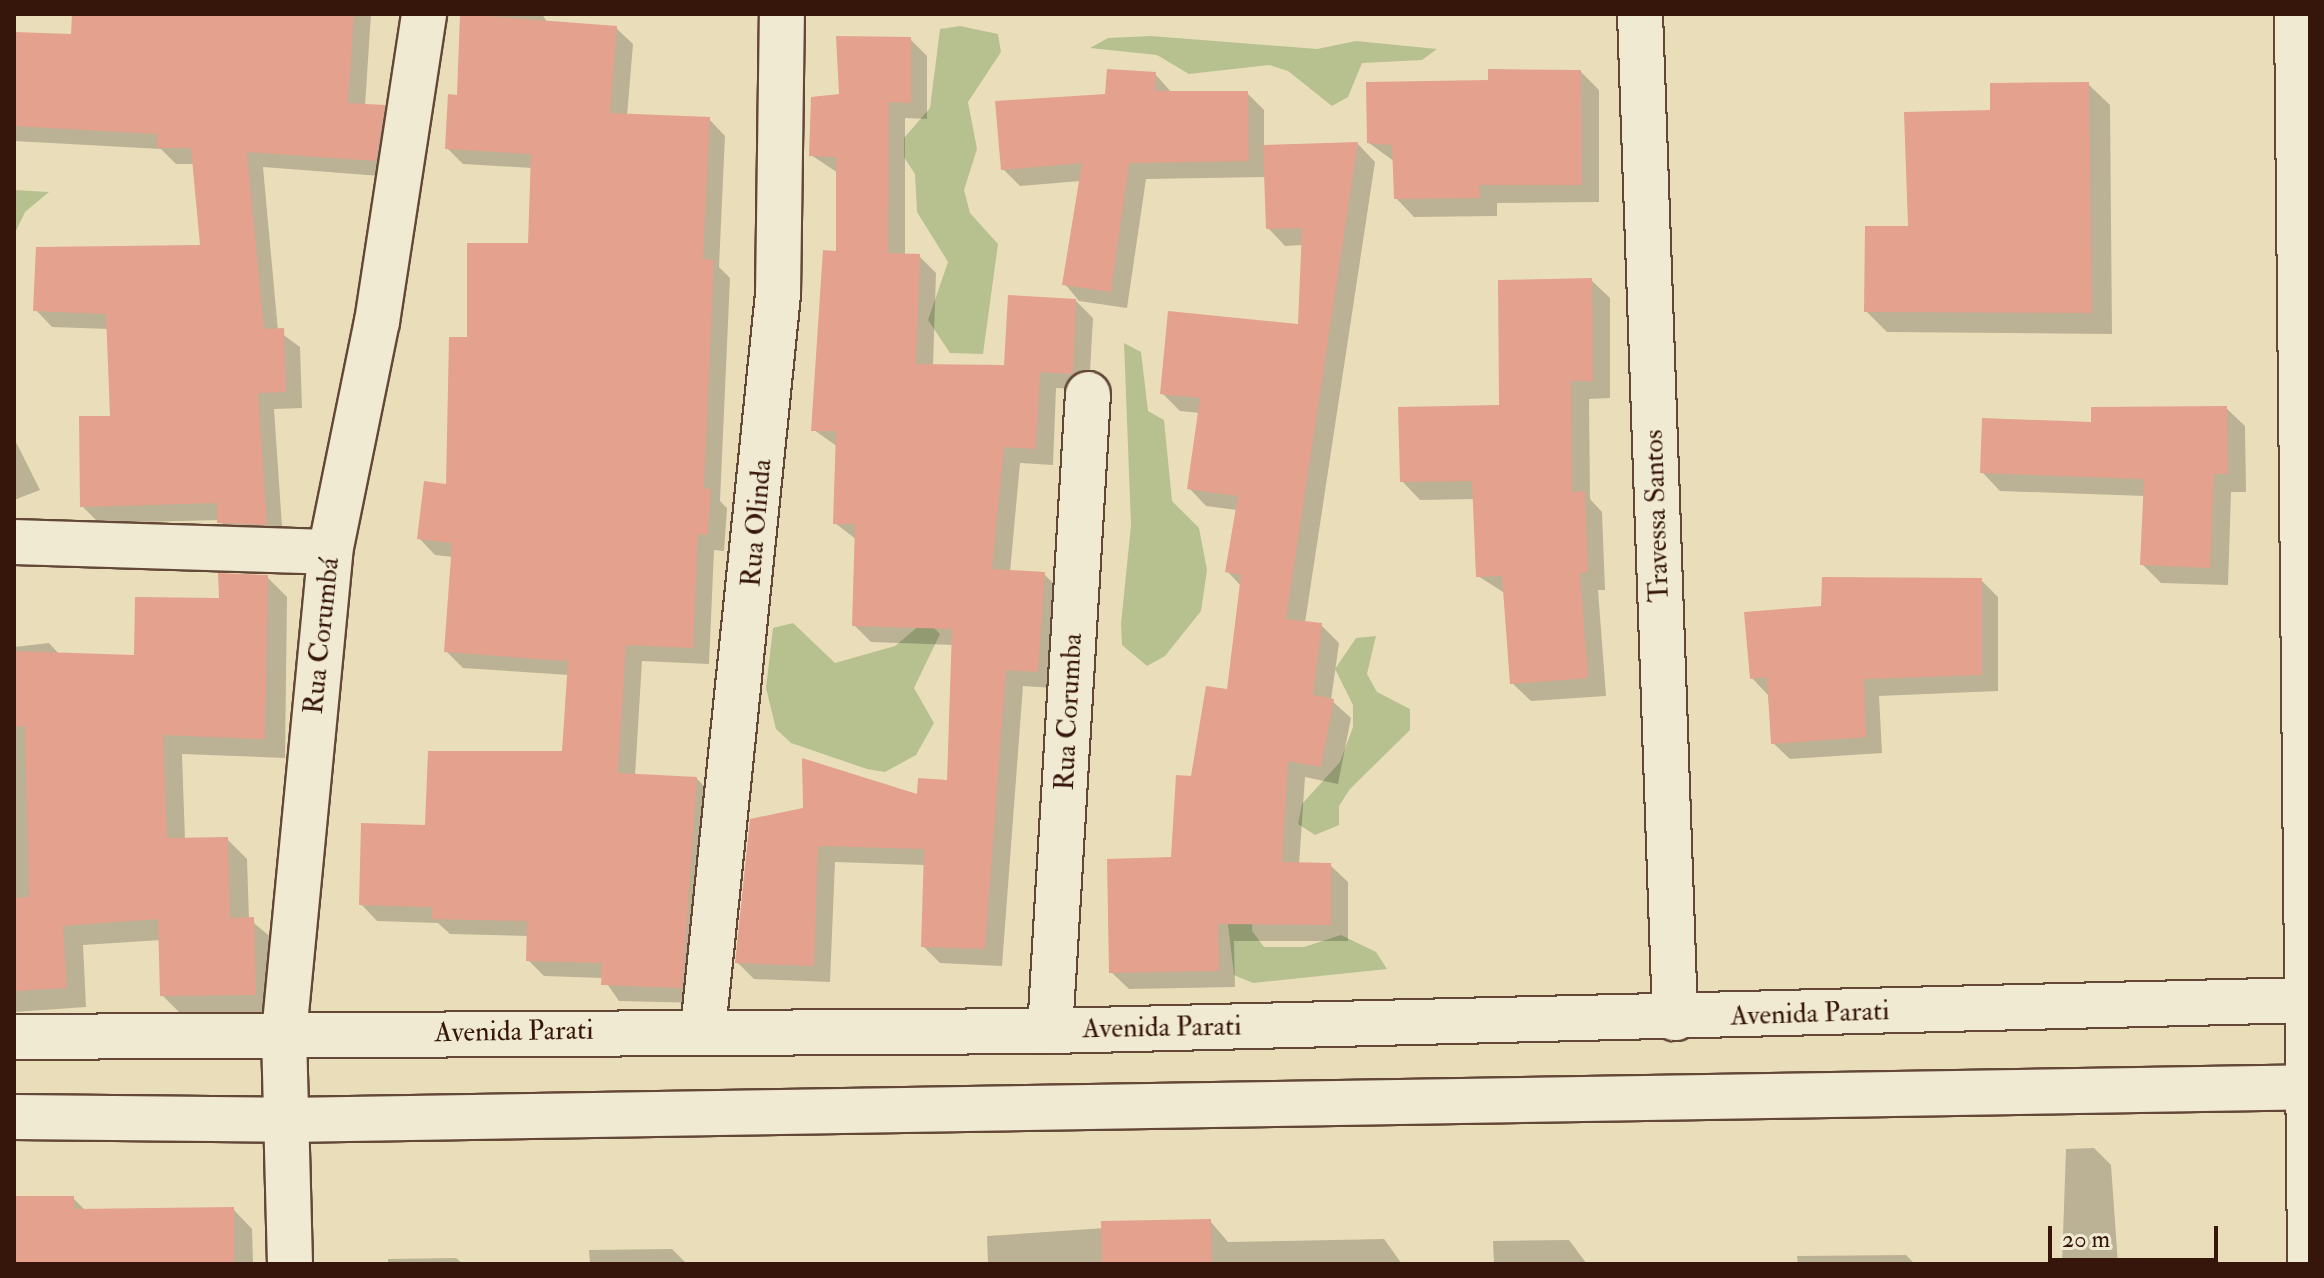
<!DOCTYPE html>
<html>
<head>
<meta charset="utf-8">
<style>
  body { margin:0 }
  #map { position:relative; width:2324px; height:1278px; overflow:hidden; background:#eadeba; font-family:"IM FELL Double Pica",serif }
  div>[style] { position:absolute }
  .green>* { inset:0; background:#b7c18f }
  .shadow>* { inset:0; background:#0003 }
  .building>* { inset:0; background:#e4a18d; transform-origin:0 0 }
  .roads { filter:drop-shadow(2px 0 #634837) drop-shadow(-2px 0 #634837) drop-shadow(0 2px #634837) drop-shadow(0 -2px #634837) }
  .minor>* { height:44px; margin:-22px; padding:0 22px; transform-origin:22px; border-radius:22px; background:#f1ead2 }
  span { translate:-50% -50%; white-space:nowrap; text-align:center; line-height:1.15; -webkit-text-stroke:6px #f1ead2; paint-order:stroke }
  .street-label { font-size:28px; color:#36160b }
  .frame { position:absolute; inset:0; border:16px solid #36160b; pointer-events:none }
  .scale { position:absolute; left:2048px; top:1226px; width:170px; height:36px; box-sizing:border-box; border:4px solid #36160b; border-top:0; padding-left:10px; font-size:24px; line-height:28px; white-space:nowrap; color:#36160b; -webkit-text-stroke:6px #f1ead2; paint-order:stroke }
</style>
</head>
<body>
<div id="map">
  <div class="green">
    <i style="clip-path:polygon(960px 26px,998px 34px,1001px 52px,968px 102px,977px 149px,964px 190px,970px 213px,998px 244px,983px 354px,950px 353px,928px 320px,948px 262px,917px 212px,915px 174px,904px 157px,904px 138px,930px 108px,940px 29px)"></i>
    <i style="clip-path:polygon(1151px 36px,1317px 49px,1356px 41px,1437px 49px,1422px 60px,1362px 63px,1348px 97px,1332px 106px,1288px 71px,1269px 65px,1189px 74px,1157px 55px,1090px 48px,1108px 38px)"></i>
    <i style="clip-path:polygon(14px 190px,49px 192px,25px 212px,14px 235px)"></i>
    <i style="clip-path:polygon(1124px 343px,1141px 352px,1148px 411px,1164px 420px,1172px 501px,1199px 528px,1207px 570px,1201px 611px,1165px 656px,1147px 666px,1122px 645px,1121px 624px,1131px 525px)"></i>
    <i style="clip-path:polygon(926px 620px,940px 634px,914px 688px,934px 723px,916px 755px,885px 772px,867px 769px,791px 743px,776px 729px,766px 688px,773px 628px,793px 623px,835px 663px,895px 646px)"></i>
    <i style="clip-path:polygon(1376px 636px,1367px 674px,1377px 692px,1410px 709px,1410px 730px,1350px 789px,1339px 806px,1339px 825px,1315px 835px,1298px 824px,1302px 804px,1340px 762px,1353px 727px,1353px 705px,1335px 669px,1356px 638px)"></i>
    <i style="clip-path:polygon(1253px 914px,1252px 931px,1264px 947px,1304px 947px,1341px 935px,1376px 952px,1387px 969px,1253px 983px,1234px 975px,1227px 917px)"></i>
  </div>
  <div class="shadow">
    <i style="clip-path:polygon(73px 14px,371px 14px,365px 106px,384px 107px,401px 124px,393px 177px,263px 167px,278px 331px,300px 347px,302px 408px,274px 409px,283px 541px,236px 539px,219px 520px,99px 523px,82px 506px,112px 417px,109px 329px,52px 327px,36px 310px,202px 247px,194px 164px,176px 164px,161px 149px,14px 141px,14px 34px,73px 36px)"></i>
    <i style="clip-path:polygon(462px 14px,542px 14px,547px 22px,616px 28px,633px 44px,627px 116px,709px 119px,725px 136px,719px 267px,730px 278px,720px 501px,727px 508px,724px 551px,714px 550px,709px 664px,642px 661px,635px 776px,696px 778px,713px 795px,698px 1003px,619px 1001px,603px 978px,544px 976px,528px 960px,529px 936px,450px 934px,438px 923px,377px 921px,361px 904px,427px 827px,564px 753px,569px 675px,463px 668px,446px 651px,453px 557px,435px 555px,419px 538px,448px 486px,469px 340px,530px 245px,532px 168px,463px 164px,447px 148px,459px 97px)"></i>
    <i style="clip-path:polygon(910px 39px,927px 56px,927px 119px,905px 118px,905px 255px,919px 256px,936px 273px,933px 366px,1006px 367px,1076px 301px,1093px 318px,1089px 390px,1056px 388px,1053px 465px,1020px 463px,1010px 572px,1044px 574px,1061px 591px,1054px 688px,1023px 686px,1002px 966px,940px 963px,923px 946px,926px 865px,835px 862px,830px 982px,754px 979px,737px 962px,752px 820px,919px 797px,949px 782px,954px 645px,871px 642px,854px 625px,857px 540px,835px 523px,838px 447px,814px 430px,837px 253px,838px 173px,811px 155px,841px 96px)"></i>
    <i style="clip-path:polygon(1581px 72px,1599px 90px,1599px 202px,1497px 203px,1497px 216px,1414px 217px,1396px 198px,1395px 162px,1369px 143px,1490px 82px)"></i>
    <i style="clip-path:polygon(1155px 74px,1172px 93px,1247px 93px,1264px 110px,1264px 147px,1358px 144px,1375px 162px,1305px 623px,1321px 625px,1339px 643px,1331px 700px,1351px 718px,1338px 784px,1305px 777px,1299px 865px,1330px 865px,1348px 882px,1348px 941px,1234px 941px,1235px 987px,1129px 989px,1111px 972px,1173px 859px,1193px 778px,1229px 692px,1241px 586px,1227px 571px,1237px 510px,1206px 506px,1189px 488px,1200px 413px,1180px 411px,1162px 393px,1300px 326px,1303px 245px,1285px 246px,1268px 228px,1266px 177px,1146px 179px,1127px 308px,1079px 301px,1065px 284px,1081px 181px,1020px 186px,1003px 169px,1107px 95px)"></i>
    <i style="clip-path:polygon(2088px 84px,2110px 105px,2112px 334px,1887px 332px,1866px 311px,1992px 112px)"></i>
    <i style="clip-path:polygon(1591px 280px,1610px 298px,1610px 398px,1589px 399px,1590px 499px,1602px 512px,1605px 590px,1598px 590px,1606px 696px,1531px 701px,1512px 683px,1506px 594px,1478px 576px,1475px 499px,1420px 500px,1402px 481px,1501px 407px)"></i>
    <i style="clip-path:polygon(2226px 408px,2245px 426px,2246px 492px,2231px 492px,2228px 585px,2161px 583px,2143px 565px,2145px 496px,2000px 491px,1982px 472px,2093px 424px)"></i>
    <i style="clip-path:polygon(14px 438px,40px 490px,14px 500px)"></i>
    <i style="clip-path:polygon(267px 577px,287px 597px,285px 758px,182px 754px,185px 840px,227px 839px,247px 859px,249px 919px,273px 939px,275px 1015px,182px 1015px,162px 995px,161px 940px,83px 945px,86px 1007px,14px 1012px,14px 647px,49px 643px,60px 655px,136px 657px)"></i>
    <i style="clip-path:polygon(1981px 580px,1998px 597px,1998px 691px,1879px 696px,1882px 753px,1790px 759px,1773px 743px,1768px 695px,1752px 678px)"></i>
    <i style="clip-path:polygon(2094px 1148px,2111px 1165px,2118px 1264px,2062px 1264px,2066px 1149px)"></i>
    <i style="clip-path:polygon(14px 1198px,73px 1198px,86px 1211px,233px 1209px,252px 1229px,253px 1264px,14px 1264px)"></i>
    <i style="clip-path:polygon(1210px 1221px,1228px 1242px,1384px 1239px,1402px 1264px,988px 1264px,987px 1236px)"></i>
    <i style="clip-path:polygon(1569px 1240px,1587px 1264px,1494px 1264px,1493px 1241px)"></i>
    <i style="clip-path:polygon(672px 1249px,687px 1264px,590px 1264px,589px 1250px)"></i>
    <i style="clip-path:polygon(1906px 1255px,1915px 1264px,1798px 1264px,1797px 1256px)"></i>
    <i style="clip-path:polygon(456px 1258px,463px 1264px,388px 1264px,388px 1259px)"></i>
  </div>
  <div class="building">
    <i style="clip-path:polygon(72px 14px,354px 14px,348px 103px,385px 105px,376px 161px,247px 152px,264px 329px,284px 328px,286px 392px,258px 393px,267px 525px,217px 523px,217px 503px,80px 507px,79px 416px,110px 416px,106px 314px,33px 311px,36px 247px,200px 245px,191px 148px,157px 148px,157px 134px,14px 126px,14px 32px,71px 34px)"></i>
    <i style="clip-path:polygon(460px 14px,617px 26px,610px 113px,710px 117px,703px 259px,714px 260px,704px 488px,711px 489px,708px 535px,698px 534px,693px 648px,626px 645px,618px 773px,697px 777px,682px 988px,601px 985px,602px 963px,526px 961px,527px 921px,432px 919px,432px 907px,359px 905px,361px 823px,425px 825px,428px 751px,562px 751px,568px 661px,444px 652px,452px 543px,417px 539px,424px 481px,446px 484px,449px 337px,467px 337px,467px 243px,528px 243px,531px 154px,445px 149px,448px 94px,457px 95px)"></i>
    <i style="clip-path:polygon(836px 36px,911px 37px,911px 103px,889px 102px,888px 253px,920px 254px,916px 364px,1004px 365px,1008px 295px,1076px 299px,1073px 374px,1040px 372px,1036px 449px,1004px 447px,992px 569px,1045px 572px,1038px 672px,1006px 670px,985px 949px,921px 947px,924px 849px,818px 846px,814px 966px,735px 963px,750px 819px,803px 808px,802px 758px,917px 794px,918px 778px,947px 780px,952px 629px,852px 626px,855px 524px,833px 524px,836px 431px,811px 431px,823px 250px,836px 251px,836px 157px,809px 156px,811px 97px,839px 94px)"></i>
    <i style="clip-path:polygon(1107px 69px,1156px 72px,1155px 91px,1248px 91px,1249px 161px,1129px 163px,1111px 292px,1062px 285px,1082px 163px,1001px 170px,995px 101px,1105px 94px)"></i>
    <i style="clip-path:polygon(1488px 69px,1581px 70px,1582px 185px,1479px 185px,1480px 198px,1394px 199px,1392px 145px,1367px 143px,1366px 82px,1488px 80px)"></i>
    <i style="clip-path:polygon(2089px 82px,2092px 313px,1864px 312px,1865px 226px,1908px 226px,1904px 112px,1990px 110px,1990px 83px)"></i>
    <i style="clip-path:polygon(1358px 142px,1286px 619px,1322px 623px,1313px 695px,1334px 699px,1321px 767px,1288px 761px,1282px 862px,1331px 863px,1331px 925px,1218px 924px,1219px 971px,1109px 973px,1107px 859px,1171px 857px,1176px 775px,1191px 776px,1206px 686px,1227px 689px,1241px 575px,1225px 572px,1238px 496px,1187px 489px,1200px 398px,1160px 394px,1168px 311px,1298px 324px,1302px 228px,1266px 229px,1263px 145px)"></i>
    <i style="clip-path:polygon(1592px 278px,1593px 381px,1571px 381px,1572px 492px,1585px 491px,1588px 572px,1580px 573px,1588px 678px,1510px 684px,1502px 576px,1476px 577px,1472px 481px,1400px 482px,1398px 407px,1499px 405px,1498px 280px)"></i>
    <i style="clip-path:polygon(2227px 406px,2228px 474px,2214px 474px,2210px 568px,2140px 565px,2144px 479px,1980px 473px,1982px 418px,2091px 422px,2091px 407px)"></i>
    <i style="clip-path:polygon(218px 573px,268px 575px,265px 739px,163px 735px,167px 838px,228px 837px,230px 918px,254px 917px,256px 995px,160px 996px,158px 919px,63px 926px,67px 988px,14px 991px,14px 898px,29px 897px,25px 726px,14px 727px,14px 651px,134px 655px,135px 597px,219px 598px)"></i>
    <i style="clip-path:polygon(1822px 577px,1982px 578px,1982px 675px,1864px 679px,1866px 737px,1771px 744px,1767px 677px,1750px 679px,1744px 612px,1821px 606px)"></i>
    <i style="clip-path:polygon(14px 1196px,74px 1196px,74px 1209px,234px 1207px,234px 1264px,14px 1264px)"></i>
    <i style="left:1211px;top:1219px;width:45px;height:110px;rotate:89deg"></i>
  </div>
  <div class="roads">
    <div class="minor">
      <i style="left:1640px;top:14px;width:1005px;rotate:88deg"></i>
      <i style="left:2297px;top:14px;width:1250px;rotate:89.4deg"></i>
      <i style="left:14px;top:542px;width:316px;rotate:1.8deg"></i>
      <i style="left:703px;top:1030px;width:740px;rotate:-84.18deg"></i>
      <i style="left:778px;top:294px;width:280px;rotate:-89.2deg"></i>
      <i style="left:1050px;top:1031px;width:638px;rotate:-86.59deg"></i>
      <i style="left:14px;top:1037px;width:1036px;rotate:-0.33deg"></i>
      <i style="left:1050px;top:1031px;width:1260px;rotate:-1.41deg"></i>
      <i style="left:14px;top:1117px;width:272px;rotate:0.6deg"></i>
      <i style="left:286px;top:1120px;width:2024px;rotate:-0.93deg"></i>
      <i style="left:290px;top:1264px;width:230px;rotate:-91.5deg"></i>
      <i style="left:284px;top:1034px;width:484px;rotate:-84.5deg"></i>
      <i style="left:330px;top:552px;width:235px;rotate:-78.5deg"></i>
      <i style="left:377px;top:322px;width:312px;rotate:-81.3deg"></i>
    </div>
  </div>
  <div class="street-label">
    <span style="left:1657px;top:516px;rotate:-92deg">Travessa Santos</span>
    <span style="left:757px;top:523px;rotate:-85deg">Rua Olinda</span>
    <span style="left:322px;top:636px;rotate:-84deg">Rua Corumbá</span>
    <span style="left:1069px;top:712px;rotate:-87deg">Rua Corumba</span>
    <span style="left:1810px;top:1014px;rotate:-2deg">Avenida Parati</span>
    <span style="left:1162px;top:1028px;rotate:-1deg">Avenida Parati</span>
    <span style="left:514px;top:1032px;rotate:-1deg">Avenida Parati</span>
  </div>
  <div class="frame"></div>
  <div class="scale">20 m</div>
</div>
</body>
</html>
